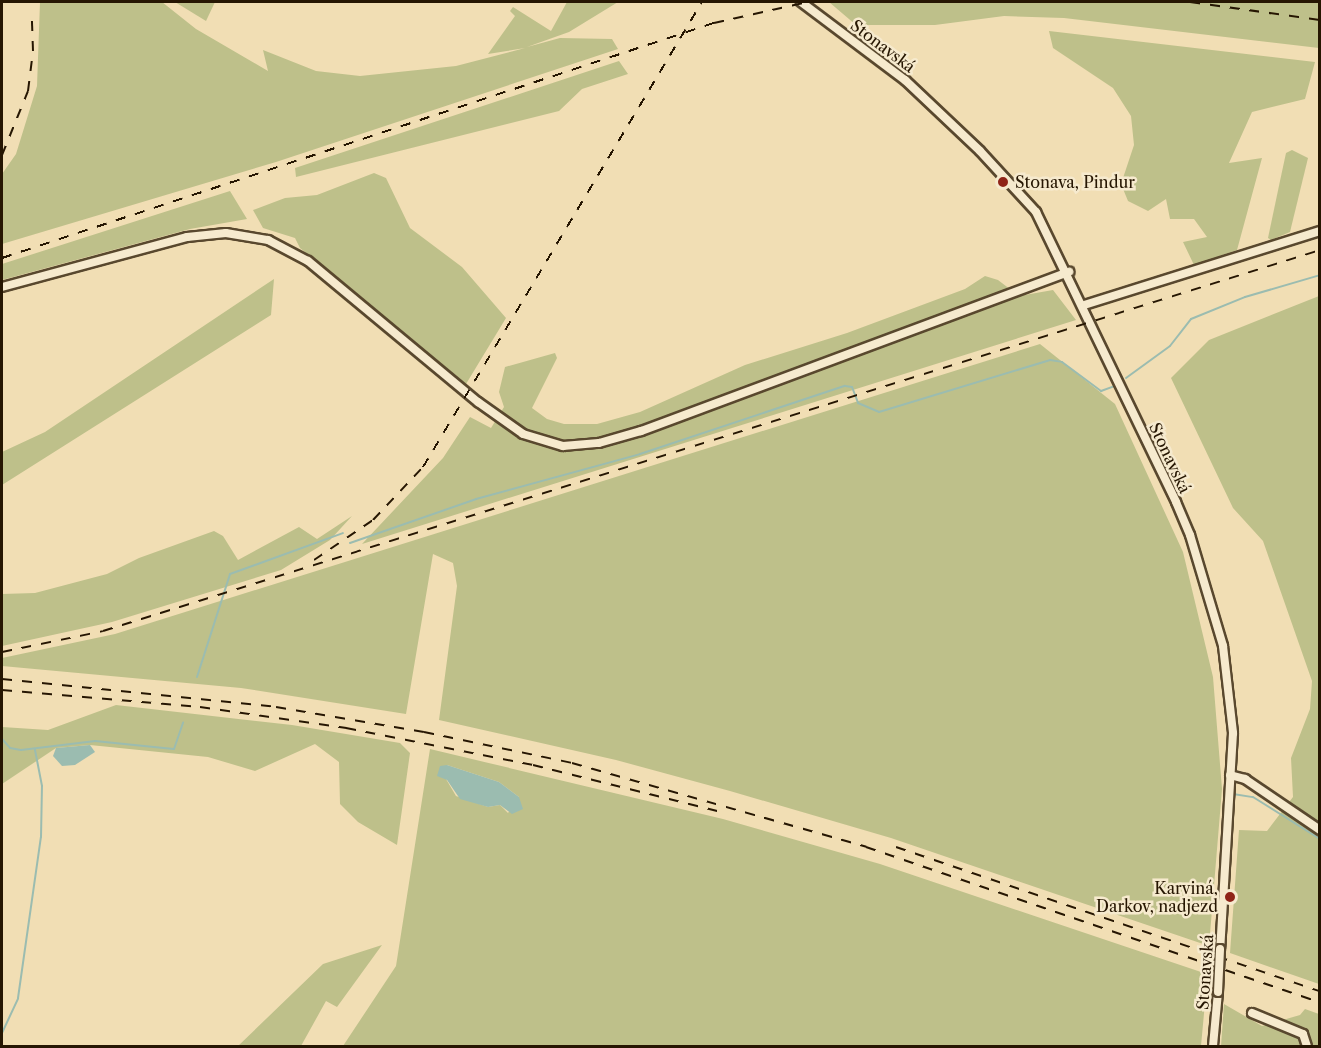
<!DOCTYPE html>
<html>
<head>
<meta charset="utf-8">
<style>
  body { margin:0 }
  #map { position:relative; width:1321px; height:1048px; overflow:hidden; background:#f1deb4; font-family:"Libre Caslon Text",serif }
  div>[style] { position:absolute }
  .green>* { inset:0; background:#bec08a }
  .water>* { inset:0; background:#9bbcb0 }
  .stream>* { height:2px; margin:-1px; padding:0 1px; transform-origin:1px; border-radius:1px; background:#9bbcb0 }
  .roads { filter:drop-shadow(2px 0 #59482e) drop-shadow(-2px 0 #59482e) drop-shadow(0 2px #59482e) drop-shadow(0 -2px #59482e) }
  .minor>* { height:8px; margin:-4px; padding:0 4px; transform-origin:4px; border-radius:4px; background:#f6eace }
  .rail>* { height:2px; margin-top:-1px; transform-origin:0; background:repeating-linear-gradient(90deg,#261602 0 10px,transparent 0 20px) }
  .bridges { filter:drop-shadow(2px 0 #59482e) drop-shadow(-2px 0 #59482e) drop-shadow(0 2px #59482e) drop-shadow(0 -2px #59482e) }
  .minor-bridge>* { height:8px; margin:-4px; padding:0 4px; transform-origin:4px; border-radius:4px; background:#f6eace }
  .dots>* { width:16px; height:16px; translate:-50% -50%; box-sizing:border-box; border:3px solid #f6eace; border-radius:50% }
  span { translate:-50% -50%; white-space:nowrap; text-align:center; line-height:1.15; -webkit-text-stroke:5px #f6eace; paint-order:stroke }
  .street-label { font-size:16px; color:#261602 }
  .poi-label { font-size:16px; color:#261602 }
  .left { translate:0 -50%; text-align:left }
  .right { translate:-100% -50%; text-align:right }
  .frame { position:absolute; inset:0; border:3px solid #261602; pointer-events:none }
</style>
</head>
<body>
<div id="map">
  <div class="green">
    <i style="clip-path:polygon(40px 2px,162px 2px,196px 29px,268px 71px,263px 50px,316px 71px,360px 76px,456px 66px,525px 48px,488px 54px,515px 16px,510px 11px,513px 7px,551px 31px,567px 2px,618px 2px,569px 32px,527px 47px,560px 38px,612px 39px,618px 49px,276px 162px,2px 244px,2px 174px,16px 154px,37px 86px)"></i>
    <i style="clip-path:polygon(175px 2px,215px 2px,206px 21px)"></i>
    <i style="clip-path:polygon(829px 2px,1312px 2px,1319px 3px,1319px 48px,1064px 18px,1004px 16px,935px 25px,856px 25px)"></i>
    <i style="clip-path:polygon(1049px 31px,1315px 62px,1305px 99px,1252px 112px,1229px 163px,1262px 158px,1237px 250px,1194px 265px,1183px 242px,1207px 237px,1194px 219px,1170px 219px,1166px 199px,1148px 211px,1128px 201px,1121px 184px,1134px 145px,1131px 116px,1113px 88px,1053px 48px)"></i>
    <i style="clip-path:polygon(619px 61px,628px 74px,582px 89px,559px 111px,296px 177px,295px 168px)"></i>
    <i style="clip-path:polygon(1292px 150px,1308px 158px,1290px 232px,1271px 240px,1268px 238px,1280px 181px,1286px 153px)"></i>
    <i style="clip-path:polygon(374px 173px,386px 178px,410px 228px,462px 267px,506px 318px,466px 384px,300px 248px,295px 238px,263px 228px,253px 210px,285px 198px,317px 195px)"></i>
    <i style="clip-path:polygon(230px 191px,247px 219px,190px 229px,2px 280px,2px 264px)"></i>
    <i style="clip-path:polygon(985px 276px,998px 280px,1019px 296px,1053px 290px,1076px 320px,362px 544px,443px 458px,470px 417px,491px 428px,504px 407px,499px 392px,505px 367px,555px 353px,557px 358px,532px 408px,547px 419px,564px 424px,597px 424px,640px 412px,745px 365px,847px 333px,965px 289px)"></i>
    <i style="clip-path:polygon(274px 279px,271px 315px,2px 485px,2px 452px,45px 432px)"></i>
    <i style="clip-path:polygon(1319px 296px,1319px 984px,1230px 953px,1239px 830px,1267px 831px,1293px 797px,1291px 758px,1310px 709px,1312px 681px,1263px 541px,1233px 508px,1171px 378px,1209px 340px)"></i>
    <i style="clip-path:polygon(1040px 344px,1115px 404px,1183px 552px,1213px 677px,1222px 789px,1209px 946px,891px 838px,730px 791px,616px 760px,439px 720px,457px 586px,453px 563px,433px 554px,406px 714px,241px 688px,2px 666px,2px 658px,115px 634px)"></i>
    <i style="clip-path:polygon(352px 516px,330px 540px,281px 570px,112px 622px,2px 646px,2px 594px,35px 593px,107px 574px,139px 558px,214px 531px,223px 536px,238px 560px,299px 527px,317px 539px)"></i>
    <i style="clip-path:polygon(116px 705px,292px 725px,400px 743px,410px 753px,397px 845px,358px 822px,340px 804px,339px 762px,315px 744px,255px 771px,208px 757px,90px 745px,56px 748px,2px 784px,2px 727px,48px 730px)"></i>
    <i style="clip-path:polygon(evenodd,430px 749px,723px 819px,880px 864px,1201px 972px,1206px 992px,1201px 1046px,343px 1046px,396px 966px,430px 749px,447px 765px,499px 782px,519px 797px,508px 813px,500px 805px,488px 807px,456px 796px,446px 779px,447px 765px)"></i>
    <i style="clip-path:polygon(382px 945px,337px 1007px,326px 1001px,301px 1046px,238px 1046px,323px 964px)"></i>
    <i style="clip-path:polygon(1224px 1004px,1262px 1026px,1300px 1015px,1305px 1009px,1319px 1014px,1319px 1046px,1221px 1046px)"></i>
  </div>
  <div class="water">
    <i style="clip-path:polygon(90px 745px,95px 752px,75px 765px,62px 766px,53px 756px,56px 748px)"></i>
    <i style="clip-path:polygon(447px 765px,499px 782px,519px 797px,523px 809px,512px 814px,500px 805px,488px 807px,460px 799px,447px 780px,437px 776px,440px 766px)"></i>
  </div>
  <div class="stream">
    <i style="left:1126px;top:378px;width:54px;rotate:-36deg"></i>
    <i style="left:1170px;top:346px;width:34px;rotate:-52deg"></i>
    <i style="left:1191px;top:319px;width:58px;rotate:-22.2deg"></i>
    <i style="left:1245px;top:297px;width:78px;rotate:-16.3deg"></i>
    <i style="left:350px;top:543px;width:133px;rotate:-19.2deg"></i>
    <i style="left:476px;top:499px;width:170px;rotate:-15.3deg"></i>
    <i style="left:640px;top:454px;width:216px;rotate:-18.4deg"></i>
    <i style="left:845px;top:386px;width:7px;rotate:8deg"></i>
    <i style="left:852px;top:387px;width:17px;rotate:69deg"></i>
    <i style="left:858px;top:403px;width:23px;rotate:23deg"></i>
    <i style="left:879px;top:412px;width:179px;rotate:-16.9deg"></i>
    <i style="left:1050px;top:360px;width:12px;rotate:9deg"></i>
    <i style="left:1062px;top:362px;width:49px;rotate:36.6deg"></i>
    <i style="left:1101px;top:391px;width:15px;rotate:-20deg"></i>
    <i style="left:197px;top:677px;width:108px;rotate:-72.2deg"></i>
    <i style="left:230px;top:574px;width:120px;rotate:-19.9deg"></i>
    <i style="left:2px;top:739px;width:12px;rotate:48deg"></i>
    <i style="left:10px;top:748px;width:11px;rotate:10deg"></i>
    <i style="left:21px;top:750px;width:75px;rotate:-6.9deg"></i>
    <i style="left:95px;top:741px;width:79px;rotate:5.8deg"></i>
    <i style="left:174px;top:749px;width:28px;rotate:-71deg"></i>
    <i style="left:1233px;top:794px;width:20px;rotate:9deg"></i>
    <i style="left:1253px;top:797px;width:79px;rotate:32.1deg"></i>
    <i style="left:2px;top:1033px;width:38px;rotate:-65deg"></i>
    <i style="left:18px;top:998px;width:163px;rotate:-81.9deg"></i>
    <i style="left:41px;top:837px;width:51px;rotate:-88.9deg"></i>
    <i style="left:42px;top:786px;width:38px;rotate:-101deg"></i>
  </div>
  <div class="roads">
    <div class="minor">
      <i style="left:801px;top:2px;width:130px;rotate:36.9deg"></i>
      <i style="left:905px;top:80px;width:103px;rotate:43.4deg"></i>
      <i style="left:980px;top:151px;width:83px;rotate:47.4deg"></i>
      <i style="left:1036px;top:212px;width:322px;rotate:64.2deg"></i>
      <i style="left:1176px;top:502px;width:36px;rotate:67deg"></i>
      <i style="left:1190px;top:535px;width:116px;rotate:73.4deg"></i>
      <i style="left:1223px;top:646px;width:88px;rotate:83.4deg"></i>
      <i style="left:1233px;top:733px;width:216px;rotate:93.4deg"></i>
      <i style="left:2px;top:287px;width:192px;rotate:-15.1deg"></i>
      <i style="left:187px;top:237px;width:39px;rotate:-6deg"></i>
      <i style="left:226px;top:233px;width:43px;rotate:9.5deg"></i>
      <i style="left:268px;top:240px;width:45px;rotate:27.7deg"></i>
      <i style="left:308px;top:261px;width:221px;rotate:39.7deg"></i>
      <i style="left:478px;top:402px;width:55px;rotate:35.4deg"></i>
      <i style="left:523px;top:434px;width:42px;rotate:16.7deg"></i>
      <i style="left:563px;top:446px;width:36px;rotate:-5deg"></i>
      <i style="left:599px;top:443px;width:44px;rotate:-15.9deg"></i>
      <i style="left:641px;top:431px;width:457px;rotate:-20.4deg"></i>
      <i style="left:1084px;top:305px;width:247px;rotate:-17.4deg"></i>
      <i style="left:1230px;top:775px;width:16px;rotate:15deg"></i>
      <i style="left:1245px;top:779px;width:91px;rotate:34.2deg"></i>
      <i style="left:1252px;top:1013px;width:55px;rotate:22.4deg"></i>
      <i style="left:1303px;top:1034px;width:13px;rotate:72deg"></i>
      <i style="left:1213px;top:1046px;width:54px;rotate:-84.7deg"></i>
    </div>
  </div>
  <div class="rail">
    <i style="left:1190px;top:2px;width:131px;rotate:7.9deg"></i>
    <i style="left:2px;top:155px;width:69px;rotate:-67.9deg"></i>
    <i style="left:28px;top:91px;width:40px;rotate:-82.9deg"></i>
    <i style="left:33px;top:51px;width:31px;rotate:-92deg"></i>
    <i style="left:2px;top:258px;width:750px;rotate:-18.27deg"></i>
    <i style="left:714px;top:23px;width:96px;rotate:-12.6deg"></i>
    <i style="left:314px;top:560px;width:71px;rotate:-34.1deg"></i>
    <i style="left:373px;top:520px;width:73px;rotate:-46.7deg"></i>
    <i style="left:423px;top:467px;width:542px;rotate:-59.04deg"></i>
    <i style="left:2px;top:652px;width:103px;rotate:-11.7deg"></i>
    <i style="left:103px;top:631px;width:1275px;rotate:-17.38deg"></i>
    <i style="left:2px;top:679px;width:275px;rotate:5.8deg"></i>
    <i style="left:276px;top:707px;width:150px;rotate:9.6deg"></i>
    <i style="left:424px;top:732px;width:151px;rotate:11.8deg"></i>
    <i style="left:572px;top:763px;width:306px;rotate:15.9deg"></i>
    <i style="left:866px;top:847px;width:480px;rotate:18.9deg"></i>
    <i style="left:2px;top:690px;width:199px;rotate:4.9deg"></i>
    <i style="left:200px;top:707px;width:148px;rotate:8.2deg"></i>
    <i style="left:346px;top:728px;width:191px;rotate:11.2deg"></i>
    <i style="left:533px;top:765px;width:195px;rotate:14deg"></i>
    <i style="left:896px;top:847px;width:448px;rotate:18.8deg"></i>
  </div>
  <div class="bridges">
    <div class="minor-bridge">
      <i style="left:1218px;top:992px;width:43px;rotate:-87.3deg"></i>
    </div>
  </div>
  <div class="dots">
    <i style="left:1003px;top:182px;background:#8f2418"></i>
    <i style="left:1230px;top:897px;background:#8f2418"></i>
  </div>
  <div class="street-label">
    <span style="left:883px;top:46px;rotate:37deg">Stonavská</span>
    <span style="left:1170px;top:458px;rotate:65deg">Stonavská</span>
    <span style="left:1205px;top:972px;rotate:-86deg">Stonavská</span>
  </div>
  <div class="poi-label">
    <span class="left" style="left:1015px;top:182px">Stonava, Pindur</span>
    <span class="right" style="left:1218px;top:897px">Karviná,<br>Darkov, nadjezd</span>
  </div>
  <div class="frame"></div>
</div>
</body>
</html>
